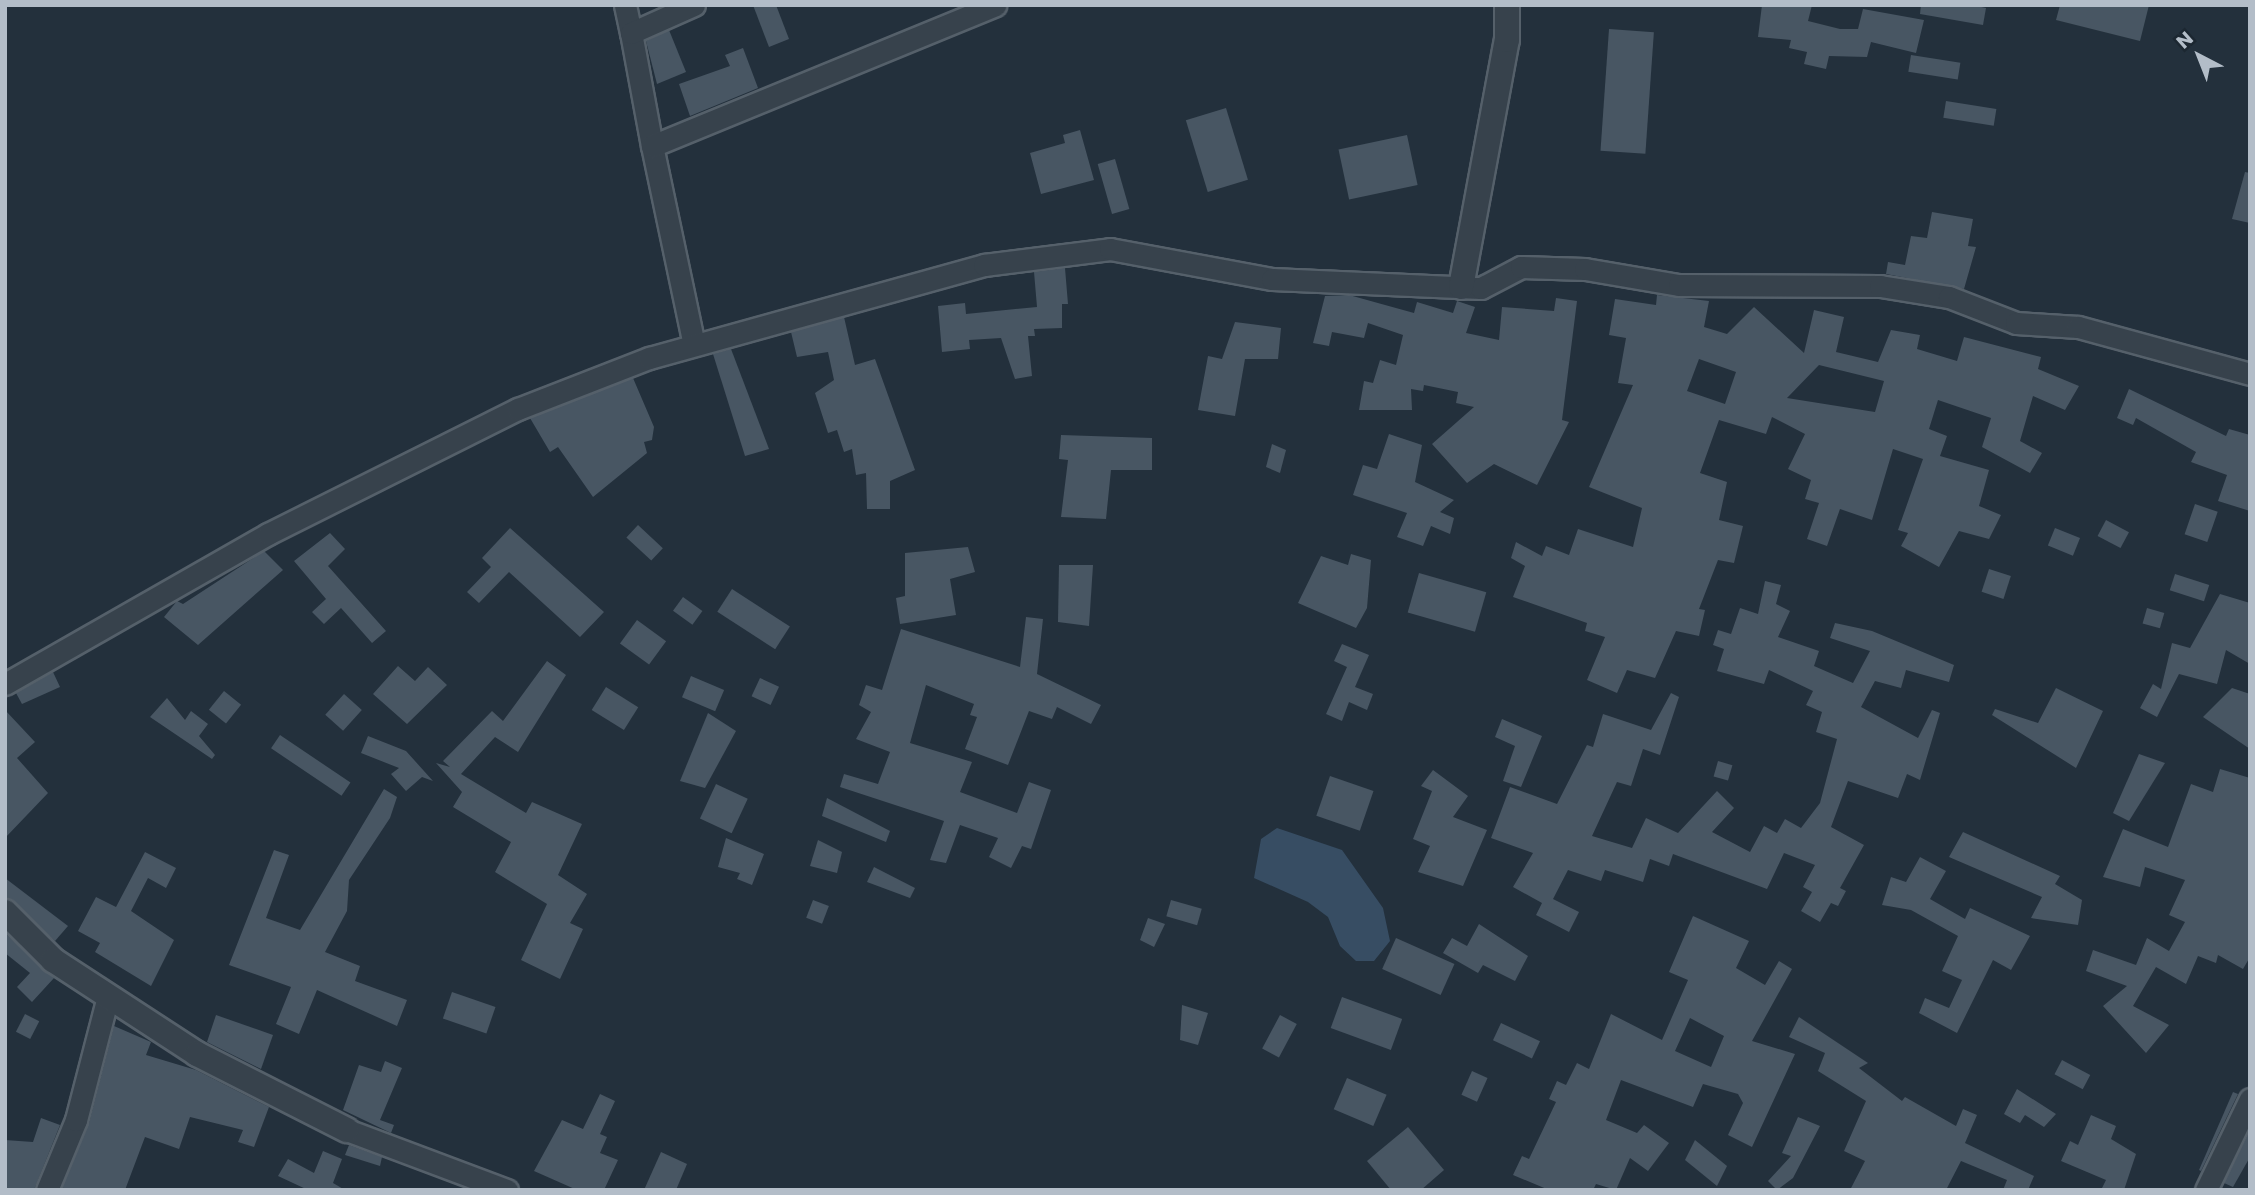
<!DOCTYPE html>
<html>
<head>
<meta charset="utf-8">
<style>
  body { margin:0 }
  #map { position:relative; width:2255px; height:1195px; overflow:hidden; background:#23303c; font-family:Poppins,sans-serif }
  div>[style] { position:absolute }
  .water>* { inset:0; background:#374d63 }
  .building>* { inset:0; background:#485663; transform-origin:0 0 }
  .roads { filter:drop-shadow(2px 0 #55606a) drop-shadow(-2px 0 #55606a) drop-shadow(0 2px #55606a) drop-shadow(0 -2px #55606a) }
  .minor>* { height:21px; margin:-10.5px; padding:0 10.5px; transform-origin:10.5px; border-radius:10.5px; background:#37424c }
  .tertiary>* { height:24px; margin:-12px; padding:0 12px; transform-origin:12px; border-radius:12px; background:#37424c }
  span { translate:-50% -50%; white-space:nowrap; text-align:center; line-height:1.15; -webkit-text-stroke:7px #1c2731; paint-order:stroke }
  .frame { position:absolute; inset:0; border:7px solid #b3bdc8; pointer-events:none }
  .north { position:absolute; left:2164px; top:21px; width:70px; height:70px; -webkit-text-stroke:5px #1c2731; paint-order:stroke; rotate:318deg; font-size:19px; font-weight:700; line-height:28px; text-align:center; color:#b3bdc8 }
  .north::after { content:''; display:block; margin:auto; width:24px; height:32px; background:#b3bdc8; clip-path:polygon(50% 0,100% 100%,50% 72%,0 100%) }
</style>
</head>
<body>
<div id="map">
  <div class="water">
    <i style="clip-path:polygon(1277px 828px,1342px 850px,1383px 908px,1390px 941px,1374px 961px,1356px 961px,1340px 946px,1328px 917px,1308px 902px,1254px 878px,1261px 839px)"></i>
  </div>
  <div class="building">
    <i style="clip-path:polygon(753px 5px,776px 5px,789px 39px,769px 47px)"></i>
    <i style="clip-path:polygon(1762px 5px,1812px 5px,1808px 21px,1840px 29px,1858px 29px,1863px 9px,1924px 20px,1916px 53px,1871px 42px,1867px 57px,1829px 56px,1826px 69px,1804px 64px,1807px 52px,1789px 48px,1791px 40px,1758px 37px)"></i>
    <i style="clip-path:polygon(1921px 5px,1972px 5px,1986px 8px,1983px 25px,1920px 14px)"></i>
    <i style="clip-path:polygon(2060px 5px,2149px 5px,2140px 41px,2056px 20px)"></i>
    <i style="left:1609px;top:29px;width:45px;height:122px;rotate:4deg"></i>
    <i style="clip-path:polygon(669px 30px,686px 72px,657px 84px,646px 41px)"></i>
    <i style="clip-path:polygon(743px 48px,758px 88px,690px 116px,679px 84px,730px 66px,725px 55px)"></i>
    <i style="left:1911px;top:55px;width:50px;height:17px;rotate:9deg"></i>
    <i style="left:1946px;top:101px;width:51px;height:17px;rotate:9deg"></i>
    <i style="left:1226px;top:108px;width:75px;height:42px;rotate:73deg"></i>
    <i style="clip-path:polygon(1080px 130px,1094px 180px,1041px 194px,1030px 153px,1065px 143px,1063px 135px)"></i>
    <i style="left:1407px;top:135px;width:51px;height:70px;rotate:78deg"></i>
    <i style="left:1115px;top:159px;width:52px;height:18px;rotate:74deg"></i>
    <i style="clip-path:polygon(2245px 172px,2250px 173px,2250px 223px,2232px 219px)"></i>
    <i style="clip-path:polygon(1932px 212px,1973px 219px,1968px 246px,1976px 247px,1964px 289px,1886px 274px,1888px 262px,1905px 265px,1911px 236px,1927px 238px)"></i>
    <i style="clip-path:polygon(1065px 268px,1068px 304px,1062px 304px,1062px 328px,1034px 329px,1035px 336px,1028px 336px,1032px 376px,1015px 379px,1001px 338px,969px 340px,970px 349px,942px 352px,938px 306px,965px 303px,966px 314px,1037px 307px,1034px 272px)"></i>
    <i style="clip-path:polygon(1349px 295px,1414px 313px,1417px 302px,1453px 313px,1457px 301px,1475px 307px,1466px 333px,1499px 340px,1502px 307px,1554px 311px,1556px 298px,1577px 301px,1562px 420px,1569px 422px,1537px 485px,1494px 464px,1467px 483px,1432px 444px,1474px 407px,1456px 403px,1458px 392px,1424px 385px,1423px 391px,1411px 389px,1412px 410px,1359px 410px,1364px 381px,1373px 383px,1380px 360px,1396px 365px,1403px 335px,1368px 323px,1364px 338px,1332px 332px,1329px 346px,1313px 343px,1325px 296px)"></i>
    <i style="clip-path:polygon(evenodd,1657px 295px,1709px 301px,1704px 327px,1727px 334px,1754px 307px,1804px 353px,1814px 310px,1844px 317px,1836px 352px,1878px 362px,1891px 330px,1920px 335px,1917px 349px,1957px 361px,1964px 337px,2041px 357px,2038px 369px,2079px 386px,2065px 410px,2033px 396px,2020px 441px,2042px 453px,2030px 473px,1982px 447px,1991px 418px,1938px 400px,1929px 429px,1947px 436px,1940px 456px,1989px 470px,1979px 506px,2001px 515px,1989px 539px,1959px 531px,1939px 567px,1901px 546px,1908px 533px,1898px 530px,1923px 459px,1893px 449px,1872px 520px,1840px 509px,1827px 546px,1807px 539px,1819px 503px,1805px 499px,1811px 480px,1788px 469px,1805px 434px,1772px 417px,1766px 434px,1719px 420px,1700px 473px,1727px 482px,1719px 520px,1743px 526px,1734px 563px,1718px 560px,1699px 609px,1705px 610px,1699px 636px,1676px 631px,1655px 678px,1627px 670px,1617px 693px,1587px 680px,1605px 637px,1585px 631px,1587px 623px,1513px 597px,1525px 566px,1511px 558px,1516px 542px,1542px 556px,1546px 546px,1569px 555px,1578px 529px,1633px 547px,1642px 508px,1589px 487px,1633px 385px,1618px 383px,1626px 338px,1609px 335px,1615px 299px,1656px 305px,1657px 295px,1699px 359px,1736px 372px,1725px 404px,1687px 391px,1699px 359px,1657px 295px,1819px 365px,1884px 381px,1875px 412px,1787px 398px,1819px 365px)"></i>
    <i style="clip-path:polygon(844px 317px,855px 365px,875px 359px,915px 470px,890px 481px,890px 509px,867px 509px,866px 473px,856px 475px,852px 449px,844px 452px,837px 430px,828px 433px,815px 393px,834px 380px,828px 352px,797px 357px,791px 332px)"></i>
    <i style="clip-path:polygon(1235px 322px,1281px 328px,1278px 359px,1245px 359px,1235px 416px,1198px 410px,1208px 356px,1222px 359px)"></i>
    <i style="clip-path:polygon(731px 349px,769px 449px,745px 456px,713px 354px)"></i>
    <i style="clip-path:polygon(633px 378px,654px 427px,652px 440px,644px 442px,647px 453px,593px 497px,558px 447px,550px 452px,530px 418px)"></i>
    <i style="clip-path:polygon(2129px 389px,2226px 436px,2229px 429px,2250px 435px,2250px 511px,2218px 501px,2227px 475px,2191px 462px,2196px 452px,2136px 418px,2133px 425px,2117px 418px)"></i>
    <i style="clip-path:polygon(1389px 434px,1422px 445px,1415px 482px,1454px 500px,1440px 512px,1454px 518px,1450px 534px,1431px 526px,1423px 546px,1397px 537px,1407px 513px,1353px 495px,1363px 465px,1377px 469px)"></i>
    <i style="clip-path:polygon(1061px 435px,1152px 438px,1152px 470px,1111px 470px,1106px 519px,1061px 517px,1068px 460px,1059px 459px)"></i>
    <i style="clip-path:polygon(1272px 444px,1286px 450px,1280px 473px,1266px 467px)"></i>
    <i style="left:2195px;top:504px;width:24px;height:32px;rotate:19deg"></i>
    <i style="left:2106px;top:520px;width:26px;height:18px;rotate:28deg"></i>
    <i style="left:638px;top:525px;width:34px;height:17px;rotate:43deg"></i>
    <i style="clip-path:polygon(510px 528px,604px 612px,580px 637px,509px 572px,479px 603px,467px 592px,491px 567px,482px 558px)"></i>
    <i style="left:2055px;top:528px;width:27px;height:19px;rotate:22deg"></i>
    <i style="clip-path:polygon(330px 533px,345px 549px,328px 566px,386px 631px,372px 643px,341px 608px,324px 624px,312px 612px,326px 599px,294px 561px)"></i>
    <i style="clip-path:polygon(968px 547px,975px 572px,950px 579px,956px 615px,900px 624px,896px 598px,905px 596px,905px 553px)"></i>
    <i style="clip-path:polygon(264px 551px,283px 570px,198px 645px,164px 617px,177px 601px,183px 604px)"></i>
    <i style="clip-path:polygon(1351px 554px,1371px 560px,1367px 608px,1356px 628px,1298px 603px,1321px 556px,1348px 565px)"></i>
    <i style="clip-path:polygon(1059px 565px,1093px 565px,1089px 626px,1058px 622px)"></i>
    <i style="left:1989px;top:569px;width:23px;height:24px;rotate:18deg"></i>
    <i style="left:1419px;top:573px;width:70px;height:41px;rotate:16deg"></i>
    <i style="left:2175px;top:574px;width:36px;height:17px;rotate:18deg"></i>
    <i style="clip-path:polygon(1765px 581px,1781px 585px,1776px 604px,1790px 611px,1778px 637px,1819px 651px,1814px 666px,1853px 683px,1870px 651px,1830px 638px,1835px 623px,1872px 631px,1954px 665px,1949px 682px,1906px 670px,1901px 688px,1875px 681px,1861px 707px,1918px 738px,1932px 710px,1940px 713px,1920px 780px,1907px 774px,1898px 798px,1848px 781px,1831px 827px,1864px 845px,1840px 888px,1846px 891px,1838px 906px,1831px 903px,1820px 922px,1801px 911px,1812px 892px,1803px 887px,1815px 865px,1784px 853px,1767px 889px,1673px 854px,1669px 866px,1650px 859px,1643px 882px,1605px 870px,1601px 881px,1568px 870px,1553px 899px,1579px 912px,1569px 932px,1536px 915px,1542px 903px,1513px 887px,1533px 853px,1491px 838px,1510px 787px,1557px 804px,1587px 745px,1593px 747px,1603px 714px,1651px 730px,1671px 693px,1679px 697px,1660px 755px,1643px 749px,1631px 786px,1617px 782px,1592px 836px,1632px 848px,1646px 818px,1678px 833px,1717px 791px,1734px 808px,1712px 832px,1750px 852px,1764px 826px,1777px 833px,1785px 819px,1801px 828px,1820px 803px,1837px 739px,1816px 732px,1822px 712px,1806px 705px,1813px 691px,1769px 670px,1764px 684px,1717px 671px,1724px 649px,1713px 645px,1718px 630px,1731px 634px,1740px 608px,1758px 614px)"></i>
    <i style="left:732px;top:589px;width:69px;height:27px;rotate:33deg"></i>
    <i style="clip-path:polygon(2220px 594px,2250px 603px,2250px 664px,2226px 650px,2217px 684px,2179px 674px,2157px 717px,2140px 708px,2153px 684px,2161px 689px,2172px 643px,2190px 648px)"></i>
    <i style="left:683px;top:597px;width:24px;height:17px;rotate:36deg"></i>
    <i style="left:2147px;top:608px;width:18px;height:16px;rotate:16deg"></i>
    <i style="clip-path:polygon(1026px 617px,1043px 619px,1037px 674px,1101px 705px,1091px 724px,1057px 707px,1052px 719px,1029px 711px,1008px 765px,965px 749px,977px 717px,970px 715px,974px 704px,926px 685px,910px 743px,972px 762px,960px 792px,1017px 813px,1029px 782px,1051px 790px,1031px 849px,1022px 846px,1011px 868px,989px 857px,998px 838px,960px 825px,946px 863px,930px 860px,944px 821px,840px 787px,844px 774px,878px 784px,890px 752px,856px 739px,871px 712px,859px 705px,866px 685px,882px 690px,901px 629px,1020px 667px)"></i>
    <i style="left:637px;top:620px;width:36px;height:29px;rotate:36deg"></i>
    <i style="clip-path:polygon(1342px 644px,1369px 655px,1355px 687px,1373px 694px,1367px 710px,1349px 702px,1342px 721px,1326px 714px,1347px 667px,1334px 661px)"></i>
    <i style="clip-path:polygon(547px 661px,566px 675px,518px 752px,495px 737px,461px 774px,526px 813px,532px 802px,582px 824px,558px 875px,587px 894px,570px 923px,583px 929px,560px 979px,521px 960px,547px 904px,495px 872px,511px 842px,453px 807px,462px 792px,436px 763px,450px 767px,443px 761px,492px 711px,503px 721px)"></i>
    <i style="clip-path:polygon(398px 666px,415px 681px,428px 667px,447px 685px,407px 724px,373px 694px)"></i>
    <i style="clip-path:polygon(53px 672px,60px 687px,22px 704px,16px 693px)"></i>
    <i style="left:691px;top:676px;width:36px;height:23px;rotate:23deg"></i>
    <i style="left:760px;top:678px;width:21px;height:20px;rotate:25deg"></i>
    <i style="left:606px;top:687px;width:38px;height:27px;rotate:32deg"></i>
    <i style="clip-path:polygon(2056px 688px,2103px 711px,2076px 768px,1992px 715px,1995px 709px,2038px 723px)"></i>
    <i style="clip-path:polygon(2232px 688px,2250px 694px,2250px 749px,2203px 717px)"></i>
    <i style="left:224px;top:691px;width:22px;height:24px;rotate:39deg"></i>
    <i style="left:344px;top:694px;width:24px;height:28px;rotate:42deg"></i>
    <i style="clip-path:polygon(167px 698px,185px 720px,191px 711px,208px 724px,199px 736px,215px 755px,212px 759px,150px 717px)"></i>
    <i style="clip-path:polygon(5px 710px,35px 742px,17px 758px,48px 793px,5px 838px)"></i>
    <i style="clip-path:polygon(708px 713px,736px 731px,705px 788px,680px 781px)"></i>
    <i style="clip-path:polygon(1502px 719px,1542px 736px,1521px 787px,1503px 781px,1515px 746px,1495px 737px)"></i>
    <i style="left:280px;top:735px;width:85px;height:16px;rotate:34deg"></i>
    <i style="clip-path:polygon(368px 736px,406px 751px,433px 781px,422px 777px,406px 791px,391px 774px,399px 768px,361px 753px)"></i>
    <i style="clip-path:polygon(2139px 754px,2165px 763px,2129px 821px,2113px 813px)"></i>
    <i style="left:1718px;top:761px;width:15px;height:16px;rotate:16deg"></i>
    <i style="clip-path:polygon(2220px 769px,2250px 778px,2250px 957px,2243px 969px,2218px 955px,2216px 963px,2198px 956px,2186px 984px,2156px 967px,2133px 1006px,2169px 1025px,2146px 1053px,2103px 1006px,2127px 986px,2086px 971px,2093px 950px,2136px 965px,2147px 938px,2169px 951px,2185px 922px,2169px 915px,2185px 880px,2145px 867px,2140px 887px,2103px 877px,2123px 829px,2168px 847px,2191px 784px,2213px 792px)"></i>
    <i style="clip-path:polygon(1433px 770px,1468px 796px,1453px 817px,1487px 830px,1463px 886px,1418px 872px,1430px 846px,1413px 839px,1432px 791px,1421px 786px)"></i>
    <i style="left:1330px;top:776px;width:46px;height:42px;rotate:19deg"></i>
    <i style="left:716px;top:784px;width:35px;height:38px;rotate:25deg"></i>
    <i style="clip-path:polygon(384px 789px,397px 797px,390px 818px,349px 880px,347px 911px,325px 952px,360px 966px,355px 981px,407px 1000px,397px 1026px,317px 990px,299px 1034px,276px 1024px,291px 987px,229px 965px,274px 850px,289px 855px,266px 918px,300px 930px)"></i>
    <i style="clip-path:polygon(827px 798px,890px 831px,886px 842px,822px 816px)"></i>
    <i style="clip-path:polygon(1963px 832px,2060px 876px,2055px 884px,2082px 900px,2078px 925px,2031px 918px,2042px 897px,1949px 857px)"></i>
    <i style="clip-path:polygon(726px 838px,764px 854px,752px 885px,737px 879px,740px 873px,718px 867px)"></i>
    <i style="clip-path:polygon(818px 840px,842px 852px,837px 873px,810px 866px)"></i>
    <i style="clip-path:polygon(145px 852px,176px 868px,166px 888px,148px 878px,131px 911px,174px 940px,151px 986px,95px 952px,100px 943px,78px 931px,96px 897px,116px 907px)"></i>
    <i style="clip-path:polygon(1920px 857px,1946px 871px,1930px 899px,1965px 919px,1970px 908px,2030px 936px,2011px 970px,1993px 960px,1957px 1033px,1919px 1013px,1925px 998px,1949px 1008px,1962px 980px,1942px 971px,1958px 936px,1911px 910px,1882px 905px,1891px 877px,1906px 882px)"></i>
    <i style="clip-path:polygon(874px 867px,915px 888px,910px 898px,867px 882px)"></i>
    <i style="clip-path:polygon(5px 878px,68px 926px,55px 941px,5px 898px)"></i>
    <i style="left:813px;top:900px;width:17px;height:19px;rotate:21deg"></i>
    <i style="left:1171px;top:900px;width:32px;height:17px;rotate:16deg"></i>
    <i style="clip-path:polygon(evenodd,1693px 916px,1749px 941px,1736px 968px,1765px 985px,1779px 961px,1792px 969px,1752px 1041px,1795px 1054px,1752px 1147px,1728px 1135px,1743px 1103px,1738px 1094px,1703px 1084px,1693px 1107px,1621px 1080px,1606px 1120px,1637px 1133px,1644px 1125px,1669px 1143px,1648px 1171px,1630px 1158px,1616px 1190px,1596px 1184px,1593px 1190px,1549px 1190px,1513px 1175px,1522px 1156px,1529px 1159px,1556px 1102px,1549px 1099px,1557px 1081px,1566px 1085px,1577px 1063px,1589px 1069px,1611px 1014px,1662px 1040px,1688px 980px,1669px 972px,1693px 916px,1690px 1018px,1724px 1036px,1711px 1067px,1675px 1051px,1690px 1018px)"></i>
    <i style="clip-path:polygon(1148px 918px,1165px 924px,1154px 947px,1140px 940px)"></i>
    <i style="clip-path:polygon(1479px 924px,1528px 956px,1515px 981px,1483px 965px,1478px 973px,1443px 953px,1452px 938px,1467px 946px)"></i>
    <i style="clip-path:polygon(5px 933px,54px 978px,32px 1002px,17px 987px,30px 973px,5px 953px)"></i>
    <i style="left:1396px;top:938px;width:64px;height:34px;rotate:24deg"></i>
    <i style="left:452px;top:992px;width:46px;height:28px;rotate:19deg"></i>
    <i style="left:1342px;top:997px;width:64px;height:33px;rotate:20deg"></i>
    <i style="clip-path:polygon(1182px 1005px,1208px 1013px,1198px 1045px,1180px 1040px)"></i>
    <i style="left:25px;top:1014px;width:16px;height:20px;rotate:27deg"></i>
    <i style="clip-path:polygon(216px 1015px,273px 1035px,261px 1069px,207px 1042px)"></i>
    <i style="left:1280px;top:1015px;width:19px;height:38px;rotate:28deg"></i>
    <i style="clip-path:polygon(1799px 1017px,1868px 1063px,1859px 1068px,1902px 1101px,1905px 1097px,1956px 1126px,1963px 1109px,1977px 1115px,1965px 1143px,2034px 1176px,2028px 1190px,2003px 1190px,2007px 1180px,1961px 1161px,1946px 1190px,1850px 1190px,1865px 1161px,1844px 1151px,1866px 1101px,1818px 1071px,1825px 1053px,1789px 1037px)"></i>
    <i style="left:1501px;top:1023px;width:43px;height:19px;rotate:25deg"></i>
    <i style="clip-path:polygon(114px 1026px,151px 1042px,146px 1055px,196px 1070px,269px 1107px,254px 1147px,238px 1142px,243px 1130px,190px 1117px,179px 1149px,145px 1137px,125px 1190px,61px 1190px,89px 1123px)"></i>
    <i style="left:2062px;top:1060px;width:32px;height:16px;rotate:28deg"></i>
    <i style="clip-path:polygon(385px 1061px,402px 1068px,380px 1120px,394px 1125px,391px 1133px,343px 1110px,359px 1065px,381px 1072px)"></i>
    <i style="left:1472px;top:1071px;width:17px;height:26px;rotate:24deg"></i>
    <i style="left:1347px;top:1078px;width:43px;height:34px;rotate:23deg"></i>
    <i style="clip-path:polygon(2017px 1089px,2056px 1114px,2044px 1127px,2025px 1115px,2020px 1123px,2004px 1114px)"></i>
    <i style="clip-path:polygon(2233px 1092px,2238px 1094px,2201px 1171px,2199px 1170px)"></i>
    <i style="clip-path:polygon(600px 1094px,615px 1101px,600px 1134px,607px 1137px,600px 1153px,618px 1160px,604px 1190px,577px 1190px,534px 1171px,562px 1120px,583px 1129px)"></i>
    <i style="clip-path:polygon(2091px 1115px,2116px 1126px,2111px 1139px,2136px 1154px,2124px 1190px,2101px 1190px,2106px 1180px,2061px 1161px,2070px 1141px,2078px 1145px)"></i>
    <i style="clip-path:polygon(1798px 1117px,1820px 1126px,1793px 1178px,1777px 1190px,1768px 1181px,1791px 1156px,1782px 1153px)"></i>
    <i style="clip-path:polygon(41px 1118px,60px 1125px,34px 1190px,5px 1190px,5px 1140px,33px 1142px)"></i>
    <i style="clip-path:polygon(1408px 1127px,1444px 1170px,1421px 1190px,1391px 1190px,1367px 1161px)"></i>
    <i style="clip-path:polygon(2250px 1130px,2250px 1157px,2233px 1187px,2224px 1183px)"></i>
    <i style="clip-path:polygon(1695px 1140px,1727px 1166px,1717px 1186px,1685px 1160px)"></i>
    <i style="clip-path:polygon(349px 1145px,382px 1157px,380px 1166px,345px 1155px)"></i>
    <i style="clip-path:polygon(323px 1151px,342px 1159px,333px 1183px,345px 1190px,308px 1190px,278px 1176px,288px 1159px,314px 1173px)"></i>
    <i style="clip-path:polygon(661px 1152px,687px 1164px,676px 1190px,644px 1190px)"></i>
  </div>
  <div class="roads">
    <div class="minor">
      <i style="left:625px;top:5px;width:29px;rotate:78deg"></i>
      <i style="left:652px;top:146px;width:115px;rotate:-100.5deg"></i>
      <i style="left:631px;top:33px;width:69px;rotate:-24deg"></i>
      <i style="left:694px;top:345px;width:203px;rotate:-101.9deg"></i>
      <i style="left:652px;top:146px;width:371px;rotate:-22.3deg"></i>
      <i style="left:5px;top:684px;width:303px;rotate:-29.7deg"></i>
      <i style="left:268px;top:534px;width:280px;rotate:-26.6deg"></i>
      <i style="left:518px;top:409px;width:141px;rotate:-21.3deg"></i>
      <i style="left:649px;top:358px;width:348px;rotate:-15.5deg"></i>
      <i style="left:984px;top:265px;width:127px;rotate:-7.2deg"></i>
      <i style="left:1110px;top:249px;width:165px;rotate:10.5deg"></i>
      <i style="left:1272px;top:279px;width:209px;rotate:2.5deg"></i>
      <i style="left:1481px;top:288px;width:45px;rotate:-27.7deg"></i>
      <i style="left:1521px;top:267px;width:64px;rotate:1.8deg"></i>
      <i style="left:1585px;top:269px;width:95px;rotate:9.7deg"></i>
      <i style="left:1679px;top:285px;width:201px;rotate:0.3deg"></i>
      <i style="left:1880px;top:286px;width:70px;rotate:9.1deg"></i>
      <i style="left:1949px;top:297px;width:72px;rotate:21.2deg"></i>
      <i style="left:2016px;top:323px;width:62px;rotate:3.7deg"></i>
      <i style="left:2078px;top:327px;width:178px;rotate:15.3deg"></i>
      <i style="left:347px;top:1130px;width:171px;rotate:20.6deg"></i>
      <i style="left:47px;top:1190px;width:76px;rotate:-67.5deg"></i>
      <i style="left:76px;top:1120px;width:128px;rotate:-75.5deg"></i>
      <i style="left:2206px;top:1190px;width:101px;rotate:-64.2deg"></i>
    </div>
    <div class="tertiary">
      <i style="left:1461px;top:287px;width:251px;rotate:-79.5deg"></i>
      <i style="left:1507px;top:40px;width:35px;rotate:-90deg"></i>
      <i style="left:5px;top:912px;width:68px;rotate:45deg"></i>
      <i style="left:53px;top:960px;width:172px;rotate:33.1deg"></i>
      <i style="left:197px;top:1054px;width:168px;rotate:26.9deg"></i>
    </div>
  </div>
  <div class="frame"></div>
  <div class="north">N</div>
</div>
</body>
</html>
